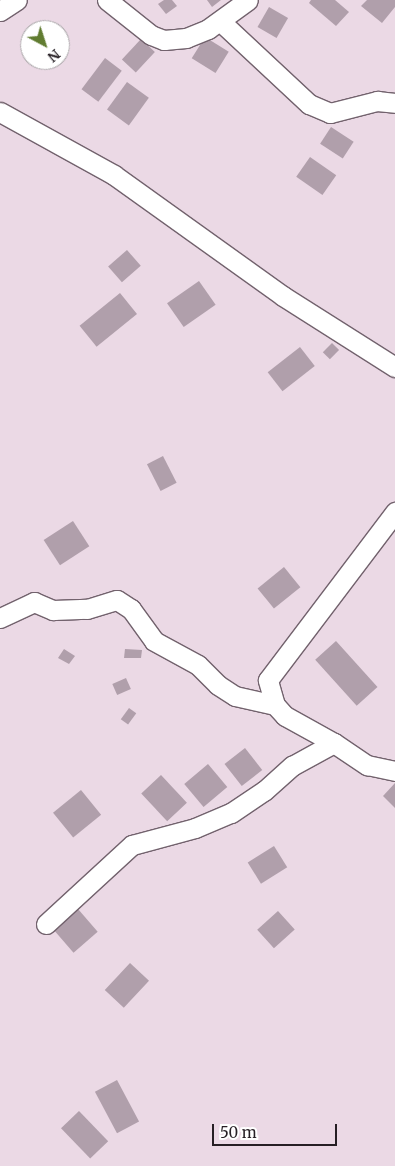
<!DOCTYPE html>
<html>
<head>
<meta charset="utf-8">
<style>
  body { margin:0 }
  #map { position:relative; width:395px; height:1166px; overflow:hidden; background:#ebd9e5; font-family:Merriweather,serif }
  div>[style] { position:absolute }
  .building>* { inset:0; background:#b09fab; transform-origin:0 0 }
  .roads { filter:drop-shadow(1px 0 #72626d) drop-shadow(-1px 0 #72626d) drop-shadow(0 1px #72626d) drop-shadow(0 -1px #72626d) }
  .street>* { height:19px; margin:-9.5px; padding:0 9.5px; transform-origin:9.5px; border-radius:9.5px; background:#fff }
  span { translate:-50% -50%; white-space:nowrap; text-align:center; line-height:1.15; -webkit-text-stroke:4px #fff; paint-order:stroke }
  .north { position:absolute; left:20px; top:20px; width:50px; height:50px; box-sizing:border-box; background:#fff; border:1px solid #a8a5a7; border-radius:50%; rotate:140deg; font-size:14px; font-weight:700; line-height:20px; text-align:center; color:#261f24 }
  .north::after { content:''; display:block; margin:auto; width:18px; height:22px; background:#617c31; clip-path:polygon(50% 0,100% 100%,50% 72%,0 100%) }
  .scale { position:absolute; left:212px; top:1124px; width:125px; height:22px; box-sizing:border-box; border:2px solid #261f24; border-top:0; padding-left:6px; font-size:15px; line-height:18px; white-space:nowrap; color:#261f24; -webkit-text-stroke:4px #fff; paint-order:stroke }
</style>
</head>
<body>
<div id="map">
  <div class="building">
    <i style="clip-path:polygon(164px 0,172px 0,177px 6px,166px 14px,158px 4px)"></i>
    <i style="clip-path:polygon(207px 0,221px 0,212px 7px)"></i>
    <i style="clip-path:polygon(311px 0,335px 0,349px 12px,336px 26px,309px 3px)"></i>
    <i style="clip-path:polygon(367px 0,395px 0,395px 7px,382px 23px,361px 6px)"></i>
    <i style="left:269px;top:7px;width:22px;height:23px;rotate:30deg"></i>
    <i style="left:205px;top:37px;width:28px;height:25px;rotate:32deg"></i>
    <i style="left:141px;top:39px;width:19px;height:28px;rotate:43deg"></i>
    <i style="left:105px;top:58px;width:21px;height:39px;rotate:37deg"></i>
    <i style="left:127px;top:82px;width:27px;height:34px;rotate:36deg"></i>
    <i style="left:331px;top:127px;width:27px;height:20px;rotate:33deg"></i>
    <i style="left:310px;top:157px;width:32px;height:24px;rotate:35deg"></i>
    <i style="left:127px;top:250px;width:21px;height:25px;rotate:49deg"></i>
    <i style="left:199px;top:281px;width:29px;height:39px;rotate:55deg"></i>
    <i style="left:120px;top:293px;width:27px;height:52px;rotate:51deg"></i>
    <i style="left:332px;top:343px;width:10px;height:13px;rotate:45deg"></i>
    <i style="left:300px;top:347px;width:24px;height:41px;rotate:52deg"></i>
    <i style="left:163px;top:456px;width:30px;height:18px;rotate:63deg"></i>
    <i style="left:73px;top:521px;width:30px;height:35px;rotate:57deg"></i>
    <i style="left:284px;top:567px;width:26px;height:34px;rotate:51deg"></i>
    <i style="left:336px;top:641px;width:62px;height:28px;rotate:48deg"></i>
    <i style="clip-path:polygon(64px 649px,75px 656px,69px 664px,58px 658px)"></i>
    <i style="clip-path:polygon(125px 649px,142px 650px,141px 658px,124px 658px)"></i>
    <i style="left:126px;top:678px;width:12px;height:15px;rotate:66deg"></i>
    <i style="left:129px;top:708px;width:9px;height:14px;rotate:36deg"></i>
    <i style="left:245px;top:748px;width:28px;height:26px;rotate:52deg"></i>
    <i style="left:208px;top:764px;width:30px;height:31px;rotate:50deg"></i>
    <i style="left:161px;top:775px;width:38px;height:27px;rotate:47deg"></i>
    <i style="clip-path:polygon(395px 783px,395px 808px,383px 796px)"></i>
    <i style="left:81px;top:790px;width:32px;height:36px;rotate:51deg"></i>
    <i style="left:274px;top:846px;width:25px;height:31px;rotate:58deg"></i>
    <i style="left:78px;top:909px;width:30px;height:32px;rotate:49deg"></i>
    <i style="left:278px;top:911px;width:25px;height:28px;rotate:48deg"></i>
    <i style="left:130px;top:963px;width:26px;height:37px;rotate:43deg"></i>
    <i style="left:117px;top:1080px;width:47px;height:25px;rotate:62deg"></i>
    <i style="left:79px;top:1111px;width:42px;height:25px;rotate:46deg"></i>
  </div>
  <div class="roads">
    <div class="street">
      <i style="left:107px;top:0;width:56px;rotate:38.5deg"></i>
      <i style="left:151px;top:35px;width:14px;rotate:21deg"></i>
      <i style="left:164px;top:40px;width:22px;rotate:-5deg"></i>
      <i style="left:186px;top:38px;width:24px;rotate:-22deg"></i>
      <i style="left:208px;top:29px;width:49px;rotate:-35.9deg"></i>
      <i style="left:0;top:11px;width:20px;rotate:-33deg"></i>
      <i style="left:220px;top:21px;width:122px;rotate:43deg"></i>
      <i style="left:309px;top:104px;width:23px;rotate:23deg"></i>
      <i style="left:330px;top:113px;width:49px;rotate:-14.3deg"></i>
      <i style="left:377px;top:101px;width:18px;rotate:6deg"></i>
      <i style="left:0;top:112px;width:130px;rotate:28.9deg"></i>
      <i style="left:114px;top:175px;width:208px;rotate:35.6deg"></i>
      <i style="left:283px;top:296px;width:133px;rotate:32.4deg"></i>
      <i style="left:0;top:618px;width:38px;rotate:-25deg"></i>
      <i style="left:34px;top:602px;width:21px;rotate:23deg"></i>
      <i style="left:53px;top:610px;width:34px;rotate:-2deg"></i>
      <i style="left:87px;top:609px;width:31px;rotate:-17deg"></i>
      <i style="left:117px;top:600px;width:17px;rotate:33deg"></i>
      <i style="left:131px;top:609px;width:39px;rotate:54deg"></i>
      <i style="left:154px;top:641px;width:50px;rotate:28.6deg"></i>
      <i style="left:198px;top:665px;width:28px;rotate:45deg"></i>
      <i style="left:218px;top:685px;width:20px;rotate:33deg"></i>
      <i style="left:235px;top:696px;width:41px;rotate:12.7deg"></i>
      <i style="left:334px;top:743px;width:56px;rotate:-151.1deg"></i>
      <i style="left:285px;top:716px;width:15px;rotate:-132deg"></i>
      <i style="left:275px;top:705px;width:26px;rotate:-106deg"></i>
      <i style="left:268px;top:680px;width:211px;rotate:-52.9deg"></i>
      <i style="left:46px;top:924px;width:117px;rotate:-42.6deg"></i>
      <i style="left:132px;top:845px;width:65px;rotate:-15.1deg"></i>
      <i style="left:195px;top:828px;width:39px;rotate:-23deg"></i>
      <i style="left:231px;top:813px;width:40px;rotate:-34deg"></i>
      <i style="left:264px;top:791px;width:38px;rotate:-42deg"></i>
      <i style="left:292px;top:766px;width:48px;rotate:-28.7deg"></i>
      <i style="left:334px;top:743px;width:40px;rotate:34deg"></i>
      <i style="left:367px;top:765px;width:29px;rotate:12deg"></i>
    </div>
  </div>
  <div class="north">N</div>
  <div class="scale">50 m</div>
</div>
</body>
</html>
